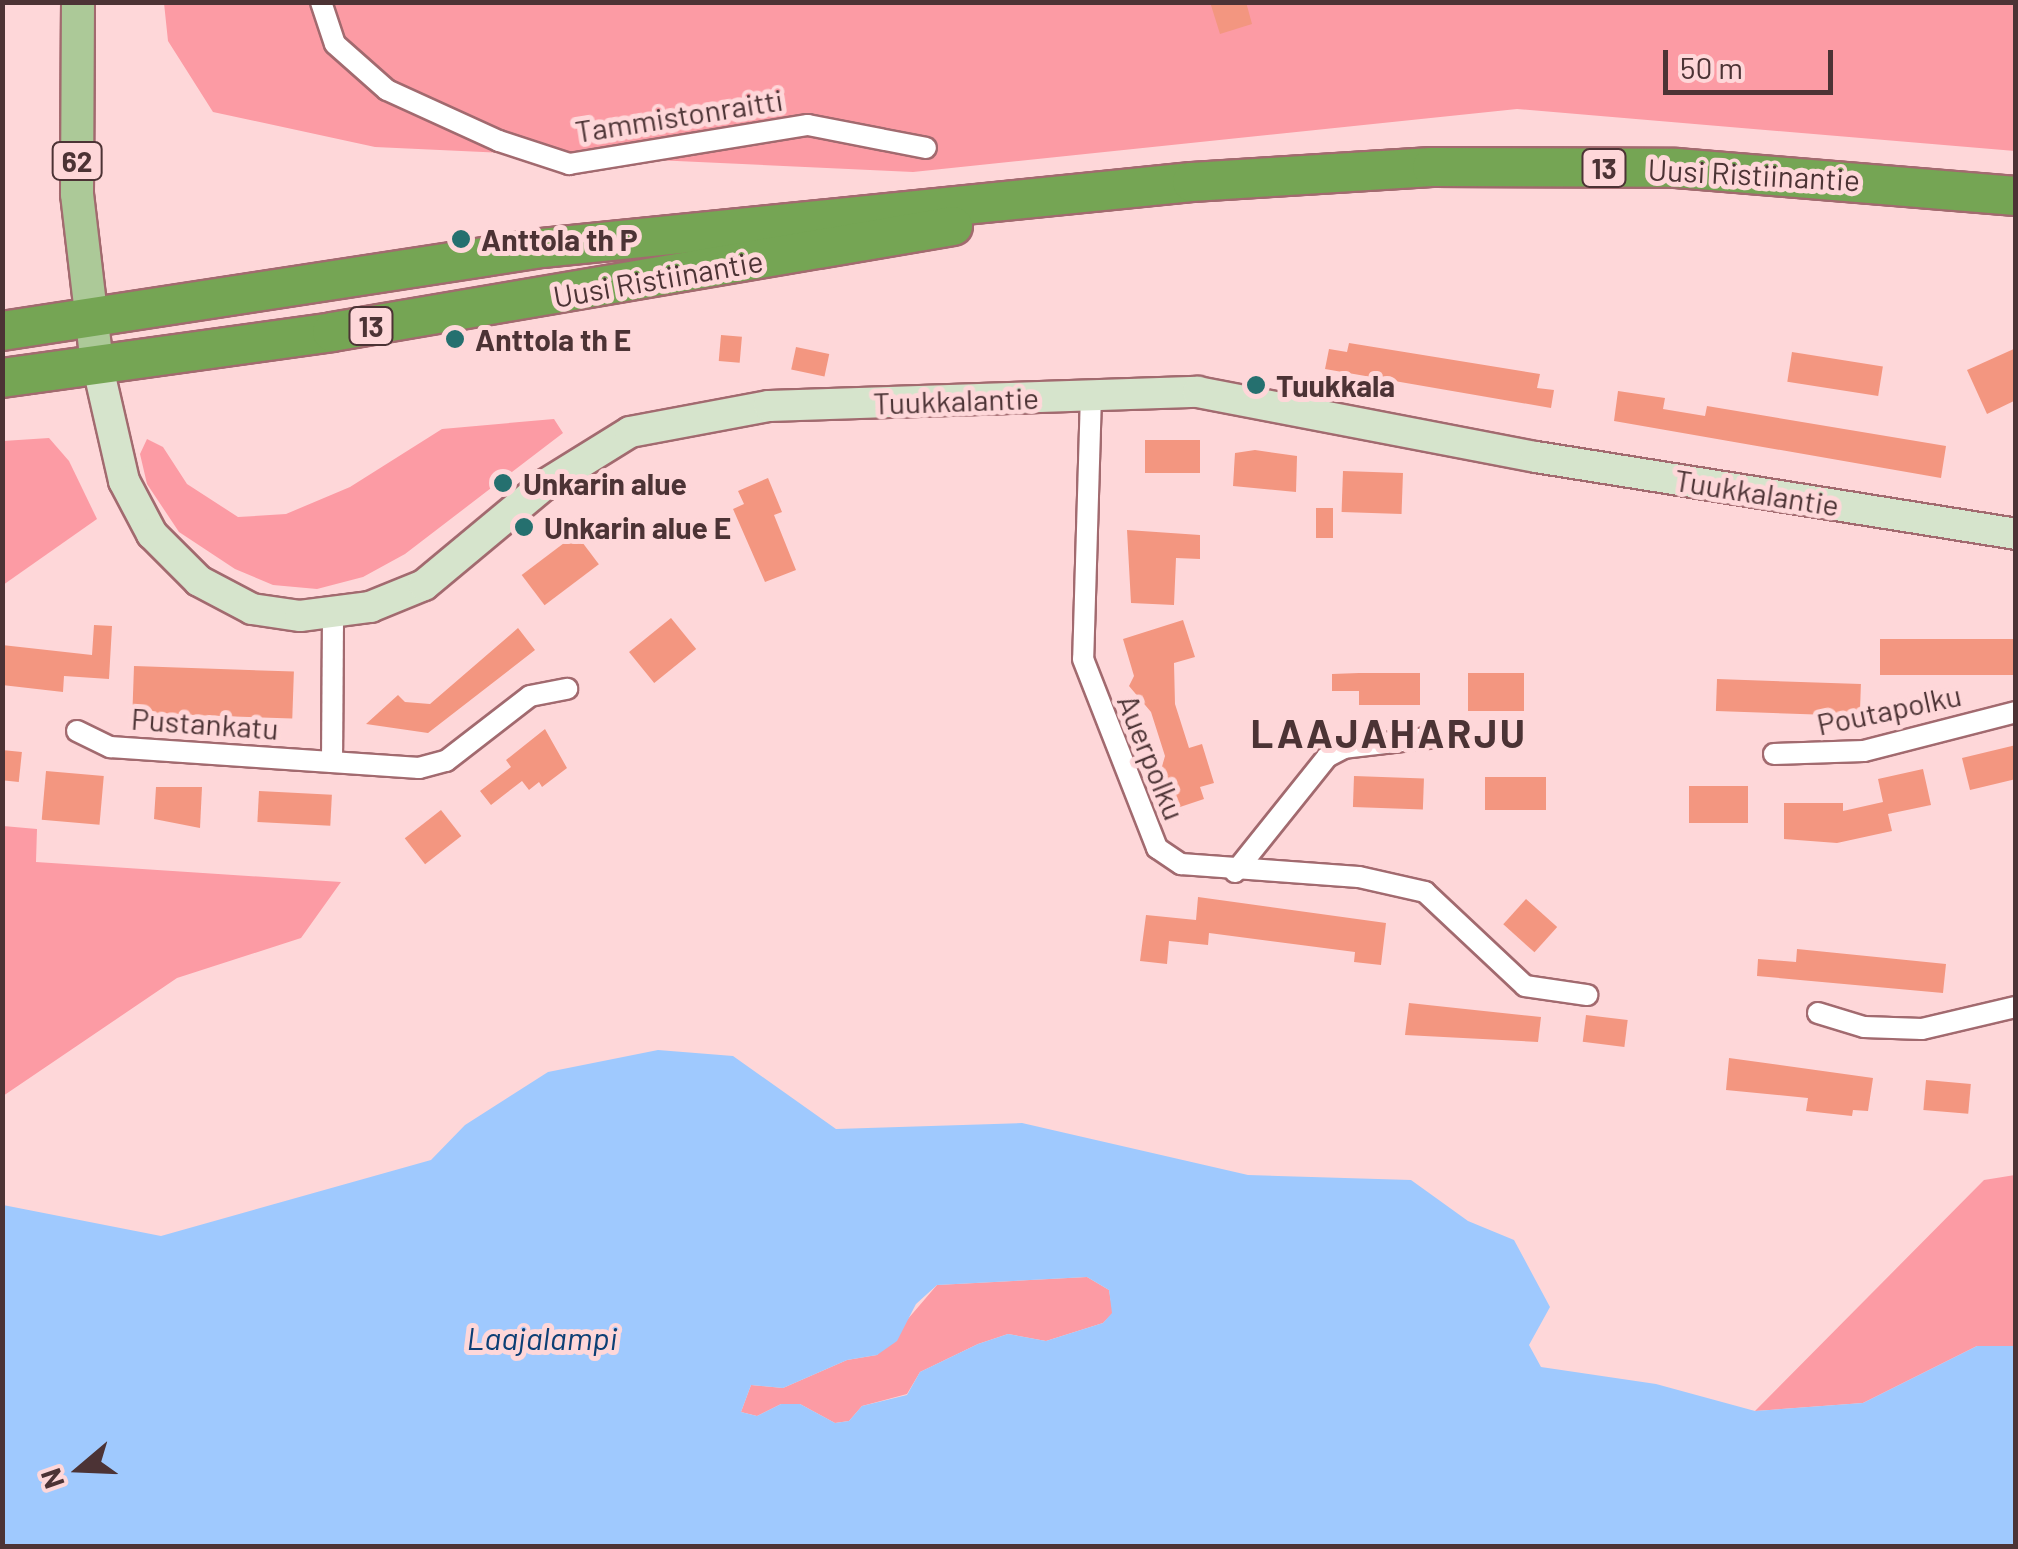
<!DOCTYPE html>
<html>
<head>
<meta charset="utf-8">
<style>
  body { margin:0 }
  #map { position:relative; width:2018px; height:1549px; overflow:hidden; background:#fed7d9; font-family:Barlow,sans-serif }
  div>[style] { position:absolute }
  .green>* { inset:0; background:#fc9ba4 }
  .water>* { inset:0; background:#9fc9fe }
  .building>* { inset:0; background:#f39680; transform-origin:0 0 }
  .roads { filter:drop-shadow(2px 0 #a26a6f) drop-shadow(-2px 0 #a26a6f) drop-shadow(0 2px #a26a6f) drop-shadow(0 -2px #a26a6f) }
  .street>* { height:20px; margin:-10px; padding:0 10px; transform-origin:10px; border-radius:10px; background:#fff }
  .secondary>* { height:30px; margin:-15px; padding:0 15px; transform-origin:15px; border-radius:15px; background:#d6e4cc }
  .primary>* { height:32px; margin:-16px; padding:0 16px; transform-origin:16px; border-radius:16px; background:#acc998 }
  .highway>* { height:38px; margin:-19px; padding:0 19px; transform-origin:19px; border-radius:19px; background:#75a554 }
  .dots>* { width:28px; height:28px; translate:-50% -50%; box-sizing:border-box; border:5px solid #fed7d9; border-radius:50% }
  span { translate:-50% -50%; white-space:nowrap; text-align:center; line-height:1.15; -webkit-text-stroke:10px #fed7d9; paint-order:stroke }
  .shield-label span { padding:2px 8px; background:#fed7d9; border:2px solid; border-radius:8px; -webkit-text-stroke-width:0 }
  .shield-label { font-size:28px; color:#4c3335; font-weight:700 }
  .street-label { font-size:30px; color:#4c3335 }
  .poi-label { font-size:30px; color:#4c3335; font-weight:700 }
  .left { translate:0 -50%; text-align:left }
  .water-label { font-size:32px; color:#0c3f75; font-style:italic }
  .district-label { font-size:40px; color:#4c3335; font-weight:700; letter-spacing:2.5px }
  .frame { position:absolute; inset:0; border:5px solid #4c3335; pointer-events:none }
  .north { position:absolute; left:30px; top:1419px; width:100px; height:100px; -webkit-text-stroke:8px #fed7d9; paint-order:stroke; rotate:251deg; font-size:28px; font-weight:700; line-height:40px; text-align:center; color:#4c3335 }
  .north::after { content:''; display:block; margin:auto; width:35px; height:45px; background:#4c3335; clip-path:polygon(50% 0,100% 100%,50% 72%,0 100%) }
  .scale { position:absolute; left:1663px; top:50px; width:170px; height:45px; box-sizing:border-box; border:5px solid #4c3335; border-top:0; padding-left:12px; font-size:30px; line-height:35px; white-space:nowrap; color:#4c3335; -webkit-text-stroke:8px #fed7d9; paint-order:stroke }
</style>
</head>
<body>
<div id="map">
  <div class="green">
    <i style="clip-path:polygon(164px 3px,2015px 3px,2015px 151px,1517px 109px,913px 172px,375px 147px,213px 112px,168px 41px)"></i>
    <i style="clip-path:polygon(554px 419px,563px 433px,405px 554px,363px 577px,317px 589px,273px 585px,235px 569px,179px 532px,147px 484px,140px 454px,147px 439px,163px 447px,187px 484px,238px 517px,286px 514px,350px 487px,442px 429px)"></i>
    <i style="clip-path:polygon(49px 438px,69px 461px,97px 519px,3px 585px,3px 441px)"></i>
    <i style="clip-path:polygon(3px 826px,37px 829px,36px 862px,341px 882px,301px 938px,177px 978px,3px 1096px)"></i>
    <i style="clip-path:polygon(2015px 1175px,2015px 1346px,1977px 1346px,1863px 1403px,1755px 1411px,1984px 1180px)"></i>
    <i style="clip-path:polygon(1087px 1277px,1109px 1290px,1113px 1313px,1103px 1323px,1046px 1341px,1008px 1334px,978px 1344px,920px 1372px,907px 1394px,862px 1406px,849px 1421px,835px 1423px,800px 1404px,781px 1404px,757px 1416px,741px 1412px,751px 1385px,783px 1388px,847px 1360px,877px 1355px,937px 1285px)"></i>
  </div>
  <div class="water">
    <i style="clip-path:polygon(evenodd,658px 1050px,733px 1056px,836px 1129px,1022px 1123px,1248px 1175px,1411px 1180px,1468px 1221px,1514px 1240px,1550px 1307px,1529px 1345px,1541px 1367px,1656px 1384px,1755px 1411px,1863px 1403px,1977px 1346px,2015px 1346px,2015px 1546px,3px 1546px,3px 1205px,161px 1236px,431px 1160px,465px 1125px,548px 1072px,658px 1050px,1087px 1277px,1109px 1290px,1112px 1313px,1103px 1323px,1046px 1341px,1008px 1334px,978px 1344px,920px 1372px,907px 1395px,862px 1406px,849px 1421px,835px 1423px,800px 1404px,781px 1404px,757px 1416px,741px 1412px,751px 1385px,783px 1388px,847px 1360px,877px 1355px,897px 1341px,916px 1304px,937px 1285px,1087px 1277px)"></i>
  </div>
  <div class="building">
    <i style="clip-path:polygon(1210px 2px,1246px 2px,1252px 24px,1220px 34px)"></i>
    <i style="left:721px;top:335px;width:21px;height:26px;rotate:5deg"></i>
    <i style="clip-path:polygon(1349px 343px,1540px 374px,1537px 388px,1554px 390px,1551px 408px,1325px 369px,1329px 349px,1347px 352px)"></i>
    <i style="left:796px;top:347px;width:34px;height:23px;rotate:12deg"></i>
    <i style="clip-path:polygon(2016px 348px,2016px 400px,1987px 414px,1967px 370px)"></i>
    <i style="left:1792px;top:352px;width:92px;height:30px;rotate:9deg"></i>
    <i style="clip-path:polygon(1618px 391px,1665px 398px,1663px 409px,1705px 416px,1707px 406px,1946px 446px,1941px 478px,1614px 421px)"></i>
    <i style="left:1145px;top:440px;width:55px;height:33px"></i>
    <i style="clip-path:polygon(1255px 450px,1297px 456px,1296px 492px,1233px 486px,1235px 453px)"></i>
    <i style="left:1343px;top:471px;width:60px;height:41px;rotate:2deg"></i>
    <i style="clip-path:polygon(768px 478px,782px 512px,774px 515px,796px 570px,765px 582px,733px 509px,744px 504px,738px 491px)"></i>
    <i style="left:1316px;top:508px;width:17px;height:30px"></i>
    <i style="clip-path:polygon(1127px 530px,1200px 535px,1200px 559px,1176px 558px,1174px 605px,1131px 603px)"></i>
    <i style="left:576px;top:534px;width:38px;height:68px;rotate:53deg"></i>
    <i style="left:671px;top:618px;width:40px;height:54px;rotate:51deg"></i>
    <i style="clip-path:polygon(1183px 620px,1195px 657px,1174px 663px,1175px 704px,1189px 748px,1202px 744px,1214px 783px,1200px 787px,1204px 799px,1177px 808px,1161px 770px,1165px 756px,1151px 712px,1129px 686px,1134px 676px,1123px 639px)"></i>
    <i style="clip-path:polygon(94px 625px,112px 626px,109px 679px,64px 676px,63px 692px,2px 685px,2px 645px,92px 655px)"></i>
    <i style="clip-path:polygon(518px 628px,535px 650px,428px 733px,366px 724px,398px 695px,405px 702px,430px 704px)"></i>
    <i style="left:2016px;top:639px;width:36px;height:136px;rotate:90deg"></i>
    <i style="left:134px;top:666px;width:160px;height:47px;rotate:2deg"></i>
    <i style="clip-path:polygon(1359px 673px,1420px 673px,1420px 705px,1359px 705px,1359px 691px,1332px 691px,1332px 674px)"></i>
    <i style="left:1468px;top:673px;width:56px;height:38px"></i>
    <i style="left:1717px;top:679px;width:144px;height:32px;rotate:2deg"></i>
    <i style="clip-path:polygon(545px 729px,567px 768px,542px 787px,539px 782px,529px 790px,522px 781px,491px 805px,480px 791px,511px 767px,506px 760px)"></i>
    <i style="clip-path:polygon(2016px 745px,2016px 779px,1970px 790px,1962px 758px)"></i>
    <i style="left:2px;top:750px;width:20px;height:30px;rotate:6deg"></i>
    <i style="clip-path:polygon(1923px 769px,1931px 805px,1888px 814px,1892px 831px,1837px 843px,1784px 839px,1784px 803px,1843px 803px,1843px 811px,1883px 802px,1878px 779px)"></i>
    <i style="left:46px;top:771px;width:58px;height:49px;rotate:5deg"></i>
    <i style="left:1354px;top:776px;width:70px;height:31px;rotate:2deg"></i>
    <i style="left:1485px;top:777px;width:61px;height:33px"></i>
    <i style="left:1689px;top:786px;width:59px;height:37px"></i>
    <i style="clip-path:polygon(156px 787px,202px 787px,200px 828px,154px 819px)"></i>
    <i style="left:259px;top:791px;width:73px;height:31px;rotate:3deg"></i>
    <i style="left:441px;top:810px;width:33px;height:46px;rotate:52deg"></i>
    <i style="clip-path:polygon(1198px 897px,1386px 923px,1381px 965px,1354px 962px,1355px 952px,1209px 933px,1208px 945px,1169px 941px,1167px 964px,1140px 961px,1146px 915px,1196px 920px)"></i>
    <i style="left:1526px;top:899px;width:42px;height:34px;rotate:42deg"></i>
    <i style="clip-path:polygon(1797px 949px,1946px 964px,1943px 993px,1757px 976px,1758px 959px,1796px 962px)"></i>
    <i style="clip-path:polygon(1409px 1003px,1541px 1017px,1538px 1042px,1405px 1035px)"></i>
    <i style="left:1586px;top:1015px;width:42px;height:27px;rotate:7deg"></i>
    <i style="clip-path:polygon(1729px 1058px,1873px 1078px,1868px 1111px,1853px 1110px,1852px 1116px,1806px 1111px,1808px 1098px,1726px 1090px)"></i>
    <i style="left:1926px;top:1080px;width:45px;height:30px;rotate:5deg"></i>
  </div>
  <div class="roads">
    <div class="street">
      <i style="left:321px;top:2px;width:44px;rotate:71.6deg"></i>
      <i style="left:335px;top:44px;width:69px;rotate:41.5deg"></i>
      <i style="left:387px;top:90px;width:123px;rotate:24.5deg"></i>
      <i style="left:499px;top:141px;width:74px;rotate:18.2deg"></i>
      <i style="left:569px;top:164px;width:242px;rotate:-9.3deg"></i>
      <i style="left:808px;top:125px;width:120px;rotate:11deg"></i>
      <i style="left:1091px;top:395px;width:264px;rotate:91.7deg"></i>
      <i style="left:1083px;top:659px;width:203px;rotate:68.6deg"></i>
      <i style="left:1157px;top:848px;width:29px;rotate:34deg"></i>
      <i style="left:1181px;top:864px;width:178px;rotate:4.2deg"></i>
      <i style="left:1359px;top:877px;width:68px;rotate:12.8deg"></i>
      <i style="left:1425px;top:892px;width:137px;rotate:43.2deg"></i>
      <i style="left:1525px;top:986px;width:63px;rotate:8.3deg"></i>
      <i style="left:77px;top:731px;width:37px;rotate:26deg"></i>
      <i style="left:110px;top:747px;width:310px;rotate:3.9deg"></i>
      <i style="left:419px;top:768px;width:28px;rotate:-15deg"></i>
      <i style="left:446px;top:761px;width:106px;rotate:-37.7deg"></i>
      <i style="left:530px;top:696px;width:38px;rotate:-11deg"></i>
      <i style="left:1774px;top:754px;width:90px;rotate:-1.9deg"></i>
      <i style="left:1864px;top:751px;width:157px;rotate:-14.4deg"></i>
      <i style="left:332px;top:762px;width:146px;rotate:-89.6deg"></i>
      <i style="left:1235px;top:872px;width:147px;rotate:-51.3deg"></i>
      <i style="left:1327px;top:757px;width:19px;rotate:-28deg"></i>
      <i style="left:1344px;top:748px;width:85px;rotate:-6.8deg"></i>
      <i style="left:1818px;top:1013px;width:48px;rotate:16.9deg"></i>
      <i style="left:1864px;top:1027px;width:58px;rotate:2deg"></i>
      <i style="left:1922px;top:1029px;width:97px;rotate:-13.2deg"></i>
    </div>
    <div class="secondary">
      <i style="left:97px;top:363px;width:121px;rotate:77.1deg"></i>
      <i style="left:124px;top:481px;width:60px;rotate:62.2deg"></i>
      <i style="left:152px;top:534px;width:66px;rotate:45deg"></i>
      <i style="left:199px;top:581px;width:60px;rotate:27.8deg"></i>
      <i style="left:252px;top:609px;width:49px;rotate:8.3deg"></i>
      <i style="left:300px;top:616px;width:71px;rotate:-7.3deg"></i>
      <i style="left:370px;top:607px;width:58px;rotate:-22.2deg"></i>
      <i style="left:424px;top:585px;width:155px;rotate:-39.8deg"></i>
      <i style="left:543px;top:486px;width:102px;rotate:-31.8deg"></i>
      <i style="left:630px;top:432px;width:141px;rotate:-10.6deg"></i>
      <i style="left:769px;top:406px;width:429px;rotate:-1.9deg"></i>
      <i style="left:1198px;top:392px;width:344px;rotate:10.9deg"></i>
      <i style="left:1536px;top:457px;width:486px;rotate:9.1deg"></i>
    </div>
    <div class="primary">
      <i style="left:78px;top:2px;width:192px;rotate:90.3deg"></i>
      <i style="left:77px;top:194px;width:170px;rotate:83.3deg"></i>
    </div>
    <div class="highway">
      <i style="left:2px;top:331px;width:546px;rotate:-8.74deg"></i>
      <i style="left:542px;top:248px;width:653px;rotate:-5.8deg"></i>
      <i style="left:1192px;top:182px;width:240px;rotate:-3.6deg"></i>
      <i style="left:1432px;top:167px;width:244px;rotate:0.2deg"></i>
      <i style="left:1676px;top:168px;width:341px;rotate:4.7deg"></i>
      <i style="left:2px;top:378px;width:333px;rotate:-7.9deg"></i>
      <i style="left:332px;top:332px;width:630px;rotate:-9.69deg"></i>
    </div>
  </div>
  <div class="dots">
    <i style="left:461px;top:239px;background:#25706f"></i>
    <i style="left:455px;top:339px;background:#25706f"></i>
    <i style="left:1256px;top:385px;background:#25706f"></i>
    <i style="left:503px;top:483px;background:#25706f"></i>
    <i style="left:524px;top:527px;background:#25706f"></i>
  </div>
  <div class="shield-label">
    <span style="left:77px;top:161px">62</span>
    <span style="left:1604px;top:168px">13</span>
    <span style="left:371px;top:326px">13</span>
  </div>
  <div class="street-label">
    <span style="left:679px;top:115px;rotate:-9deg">Tammistonraitti</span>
    <span style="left:1754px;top:174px;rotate:3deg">Uusi Ristiinantie</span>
    <span style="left:658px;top:278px;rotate:-10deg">Uusi Ristiinantie</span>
    <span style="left:956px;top:400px;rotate:-2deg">Tuukkalantie</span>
    <span style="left:1757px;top:492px;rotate:9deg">Tuukkalantie</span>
    <span style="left:1889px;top:709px;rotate:-12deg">Poutapolku</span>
    <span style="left:205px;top:723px;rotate:4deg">Pustankatu</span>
    <span style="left:1152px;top:757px;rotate:68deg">Auerpolku</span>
  </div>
  <div class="poi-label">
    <span class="left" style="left:481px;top:239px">Anttola th P</span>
    <span class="left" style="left:475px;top:339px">Anttola th E</span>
    <span class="left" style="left:1276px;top:385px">Tuukkala</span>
    <span class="left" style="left:523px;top:483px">Unkarin alue</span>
    <span class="left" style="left:544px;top:527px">Unkarin alue E</span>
  </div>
  <div class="water-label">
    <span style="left:542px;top:1337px">Laajalampi</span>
  </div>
  <div class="district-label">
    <span style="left:1389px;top:732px">LAAJAHARJU</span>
  </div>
  <div class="frame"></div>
  <div class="north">N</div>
  <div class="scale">50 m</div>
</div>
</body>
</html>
